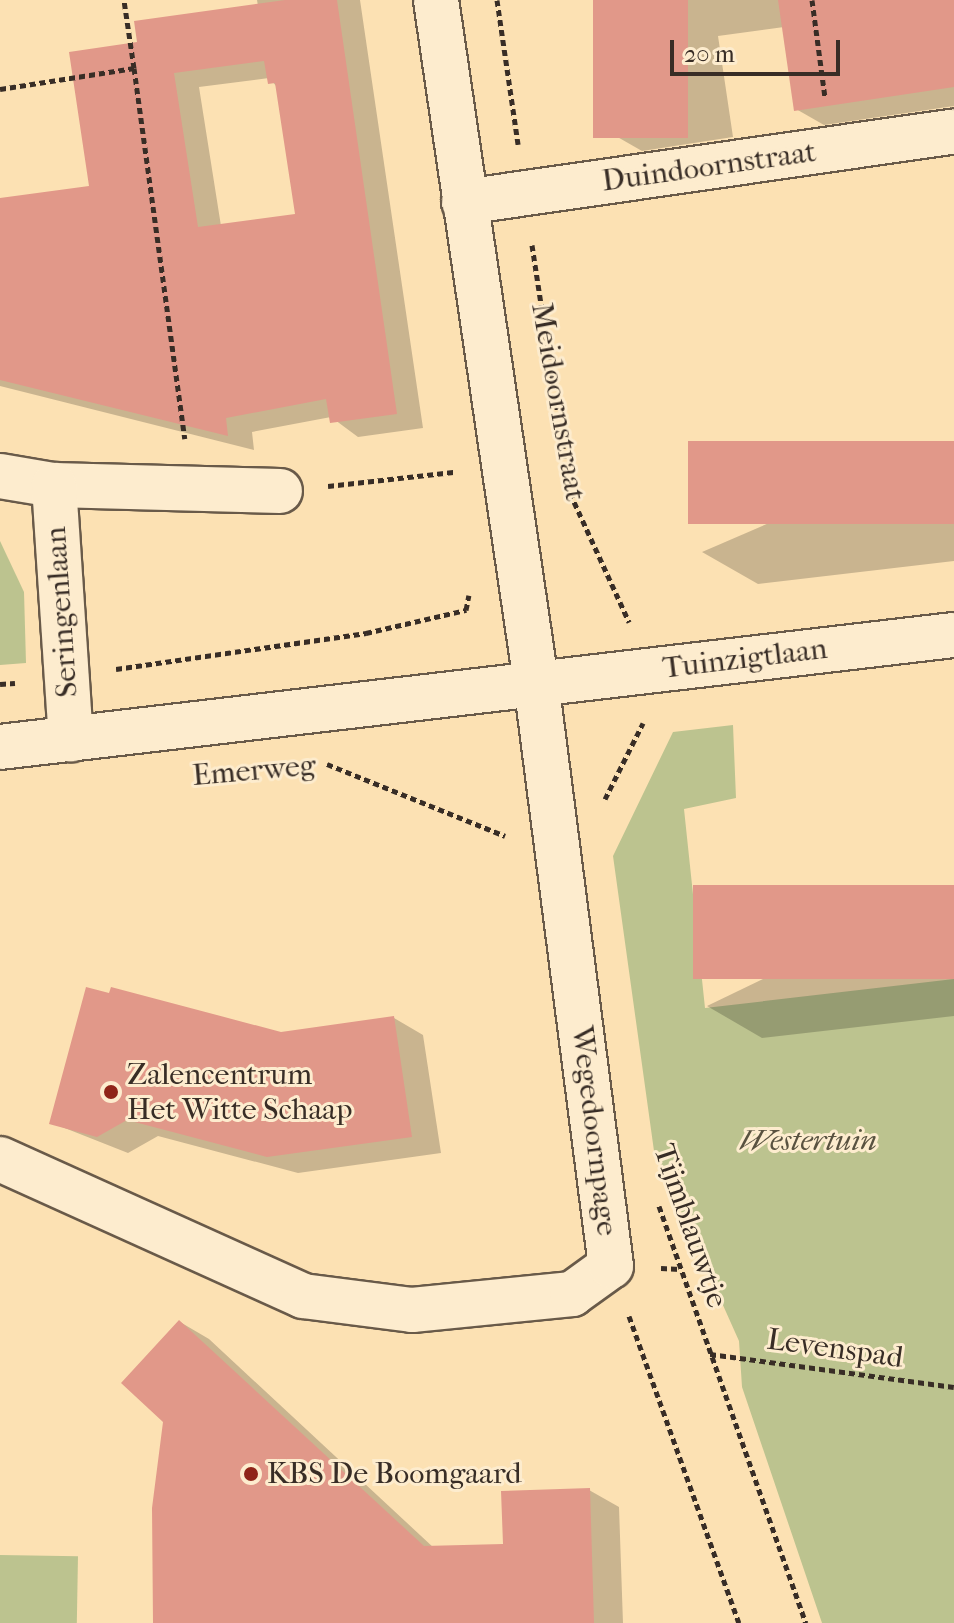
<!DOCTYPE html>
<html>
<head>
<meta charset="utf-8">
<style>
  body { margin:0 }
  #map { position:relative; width:954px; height:1623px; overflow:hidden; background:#fce1b3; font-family:"IM FELL French Canon",serif }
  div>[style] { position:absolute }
  .green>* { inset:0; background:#bcc38f; transform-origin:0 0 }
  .shadow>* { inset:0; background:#0003 }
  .building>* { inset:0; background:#e19889; transform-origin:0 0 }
  .path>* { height:5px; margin-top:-2.5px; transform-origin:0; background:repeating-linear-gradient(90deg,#382d26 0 6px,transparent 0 10px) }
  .roads { filter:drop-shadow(2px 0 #695a49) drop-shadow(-2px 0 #695a49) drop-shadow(0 2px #695a49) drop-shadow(0 -2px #695a49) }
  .street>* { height:44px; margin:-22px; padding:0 22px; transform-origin:22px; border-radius:22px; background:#fdecce }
  .secondary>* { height:44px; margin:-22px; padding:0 22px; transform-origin:22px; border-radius:22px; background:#fdecce }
  .dots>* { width:22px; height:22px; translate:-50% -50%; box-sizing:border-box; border:4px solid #fdecce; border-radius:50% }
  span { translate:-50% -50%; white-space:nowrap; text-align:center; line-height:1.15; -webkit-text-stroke:6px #fdecce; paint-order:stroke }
  .street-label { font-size:30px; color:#382d26 }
  .poi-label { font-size:30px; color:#382d26 }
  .left { translate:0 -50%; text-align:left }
  .park-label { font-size:30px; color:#595240; font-style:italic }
  .scale { position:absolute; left:670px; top:40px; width:170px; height:36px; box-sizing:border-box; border:4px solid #382d26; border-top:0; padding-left:10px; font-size:24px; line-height:28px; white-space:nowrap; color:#382d26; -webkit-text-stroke:6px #fdecce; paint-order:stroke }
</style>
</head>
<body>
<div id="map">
  <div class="green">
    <i style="clip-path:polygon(0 541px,24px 592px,26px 663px,0 665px)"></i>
    <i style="clip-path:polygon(733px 725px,736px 798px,684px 809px,705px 1008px,954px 979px,954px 1623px,822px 1623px,742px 1387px,739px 1341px,654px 1151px,613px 856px,673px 732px)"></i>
    <i style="left:0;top:1555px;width:78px;height:68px;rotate:1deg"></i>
  </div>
  <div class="shadow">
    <i style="clip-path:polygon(evenodd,257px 0,360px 0,423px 428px,358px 437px,331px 417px,252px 432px,254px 450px,0 386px,0 200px,91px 188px,140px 44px,258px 6px,257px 0,269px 78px,278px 88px,297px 216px,221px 226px,199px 87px,269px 78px)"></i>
    <i style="clip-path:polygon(594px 0,954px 0,954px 106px,824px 125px,796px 109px,784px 27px,718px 36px,733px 137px,642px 151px,614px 135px)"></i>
    <i style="clip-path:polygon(954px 443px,954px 561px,758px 584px,702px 552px)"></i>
    <i style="clip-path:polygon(954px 887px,954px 1016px,762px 1038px,707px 1006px)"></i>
    <i style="clip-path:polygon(394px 1018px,423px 1035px,441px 1153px,298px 1173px,158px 1136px,128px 1153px,52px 1123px,281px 1034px)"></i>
    <i style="clip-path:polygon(180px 1322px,209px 1339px,434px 1548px,505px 1546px,589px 1490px,619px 1507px,623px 1623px,157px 1623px)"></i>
  </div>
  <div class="building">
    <i style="clip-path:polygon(evenodd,285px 0,337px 0,397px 414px,330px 423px,326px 399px,226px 418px,228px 436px,0 380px,0 198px,89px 186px,69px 52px,137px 42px,134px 21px,285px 0,264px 61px,268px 84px,275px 83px,295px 214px,198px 227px,174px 73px,264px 61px)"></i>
    <i style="left:593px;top:0;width:95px;height:138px"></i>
    <i style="clip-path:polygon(778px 0,954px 0,954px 87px,794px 111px)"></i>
    <i style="left:954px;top:441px;width:83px;height:266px;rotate:90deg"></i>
    <i style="left:954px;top:885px;width:94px;height:261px;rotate:90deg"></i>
    <i style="clip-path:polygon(86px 987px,109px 993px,111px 987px,281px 1032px,394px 1016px,412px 1137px,267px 1157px,127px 1120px,97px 1137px,49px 1124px)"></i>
    <i style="clip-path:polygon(179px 1320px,424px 1546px,503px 1544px,501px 1491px,590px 1488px,594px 1623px,153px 1623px,152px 1508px,163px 1422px,121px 1383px)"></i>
  </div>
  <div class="path">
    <i style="left:497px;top:0;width:146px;rotate:81.7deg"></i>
    <i style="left:812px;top:0;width:98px;rotate:82.4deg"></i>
    <i style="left:134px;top:68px;width:374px;rotate:82.2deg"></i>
    <i style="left:0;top:89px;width:136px;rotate:-8.9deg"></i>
    <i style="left:134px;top:68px;width:69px;rotate:-98.4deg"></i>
    <i style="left:532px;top:245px;width:251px;rotate:81.3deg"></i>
    <i style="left:570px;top:493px;width:142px;rotate:65.4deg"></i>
    <i style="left:328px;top:486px;width:126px;rotate:-6.4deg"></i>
    <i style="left:116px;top:669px;width:253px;rotate:-8.2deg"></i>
    <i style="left:366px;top:633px;width:103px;rotate:-13deg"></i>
    <i style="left:466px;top:610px;width:15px;rotate:-79deg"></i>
    <i style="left:0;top:684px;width:15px;rotate:-4deg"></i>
    <i style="left:327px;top:764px;width:192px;rotate:22deg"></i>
    <i style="left:605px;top:799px;width:85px;rotate:-63.4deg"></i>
    <i style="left:659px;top:1206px;width:442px;rotate:70.6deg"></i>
    <i style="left:661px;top:1268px;width:19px;rotate:3deg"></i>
    <i style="left:629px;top:1316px;width:326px;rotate:70.3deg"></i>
    <i style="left:710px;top:1354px;width:246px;rotate:7.7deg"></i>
  </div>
  <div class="roads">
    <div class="street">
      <i style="left:464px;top:202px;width:495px;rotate:-8.2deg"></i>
      <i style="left:0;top:476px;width:55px;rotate:9.5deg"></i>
      <i style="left:54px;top:485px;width:226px;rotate:1.5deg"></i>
      <i style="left:54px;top:485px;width:255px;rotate:86.2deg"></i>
      <i style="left:0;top:1159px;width:333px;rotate:24.3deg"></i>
      <i style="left:303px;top:1296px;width:110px;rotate:7.3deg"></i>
      <i style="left:412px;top:1310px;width:161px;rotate:-5.7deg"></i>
      <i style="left:572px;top:1294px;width:48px;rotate:-35.7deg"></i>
      <i style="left:611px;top:1266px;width:589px;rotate:-97.32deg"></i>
    </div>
    <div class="secondary">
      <i style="left:436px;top:0;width:689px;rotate:81.66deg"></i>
      <i style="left:0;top:747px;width:961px;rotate:-6.7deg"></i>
    </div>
  </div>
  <div class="dots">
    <i style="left:111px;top:1092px;background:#8f2418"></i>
    <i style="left:251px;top:1474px;background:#8f2418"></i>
  </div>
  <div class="street-label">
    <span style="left:709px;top:167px;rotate:-8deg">Duindoornstraat</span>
    <span style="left:558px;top:402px;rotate:80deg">Meidoornstraat</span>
    <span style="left:62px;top:612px;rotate:-94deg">Seringenlaan</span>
    <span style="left:745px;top:659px;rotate:-7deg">Tuinzigtlaan</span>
    <span style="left:254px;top:771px;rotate:-5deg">Emerweg</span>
    <span style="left:594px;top:1131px;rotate:83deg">Wegedoornpage</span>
    <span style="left:690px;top:1226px;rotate:71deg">Tijmblauwtje</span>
    <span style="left:835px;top:1349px;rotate:8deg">Levenspad</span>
  </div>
  <div class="poi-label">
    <span class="left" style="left:127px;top:1092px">Zalencentrum<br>Het Witte Schaap</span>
    <span class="left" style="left:267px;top:1474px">KBS De Boomgaard</span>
  </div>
  <div class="park-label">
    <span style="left:808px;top:1141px">Westertuin</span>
  </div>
  <div class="scale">20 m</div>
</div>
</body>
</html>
